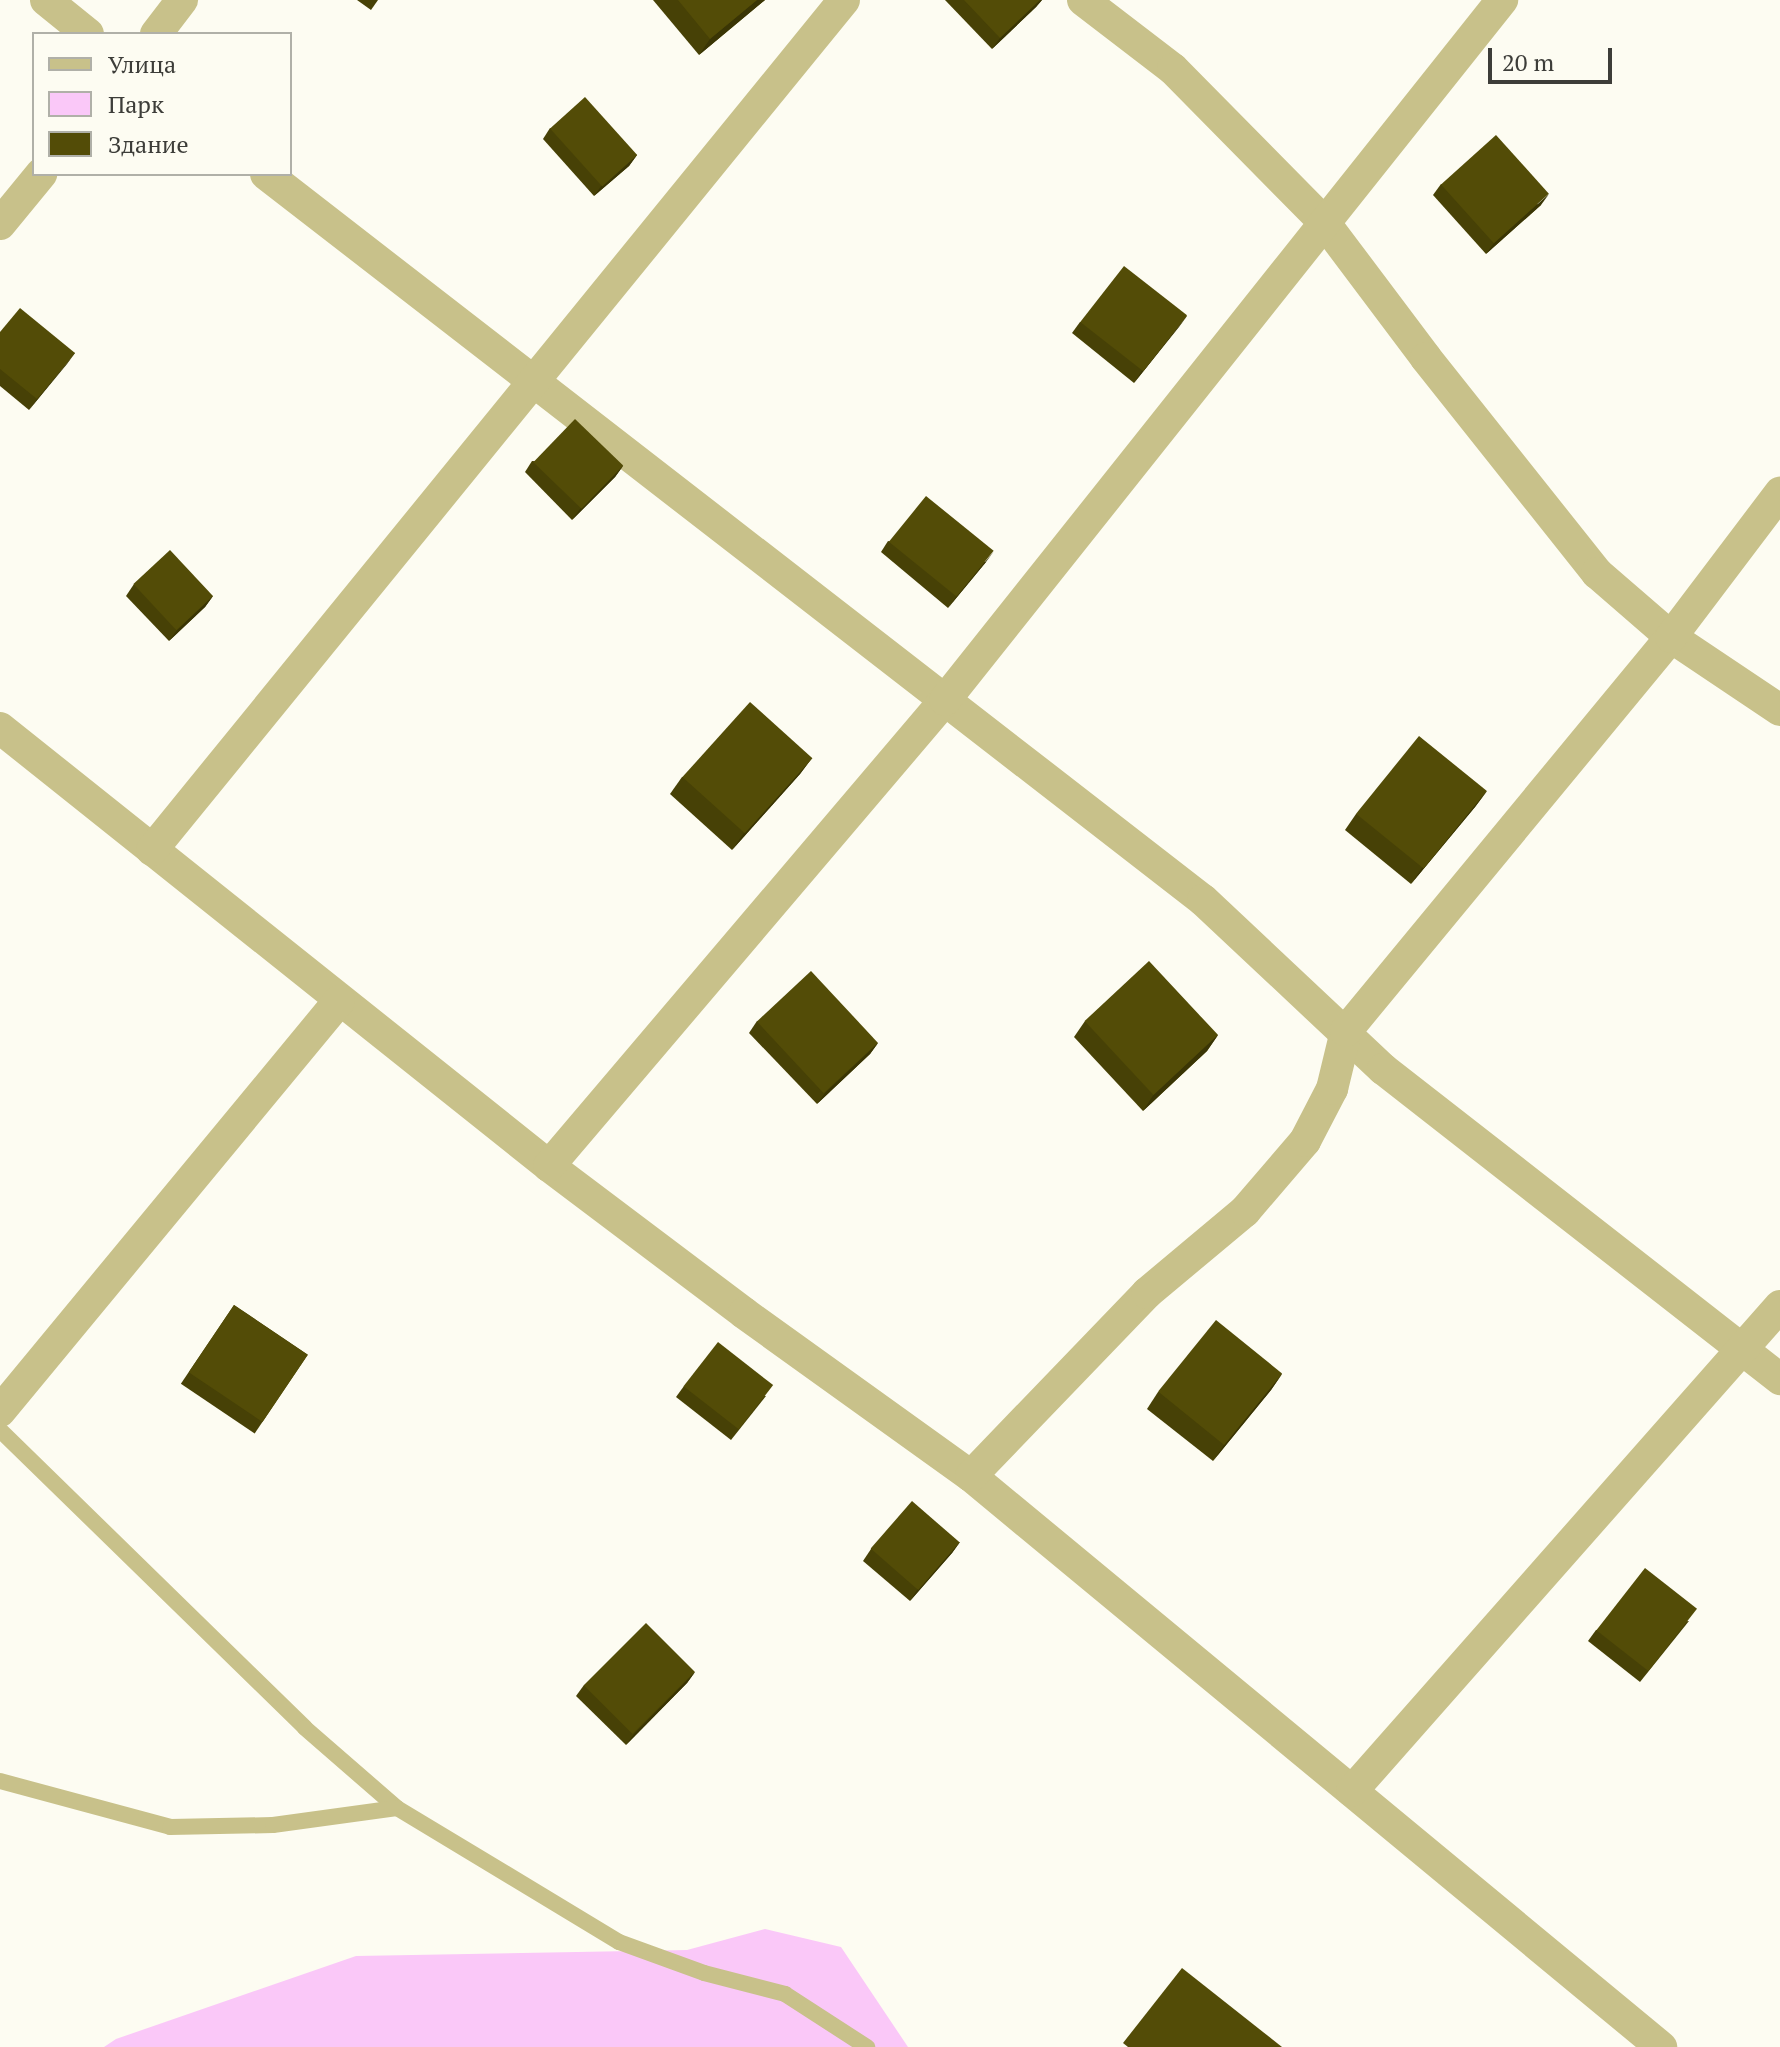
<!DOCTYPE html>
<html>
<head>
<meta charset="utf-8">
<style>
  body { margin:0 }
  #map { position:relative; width:1780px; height:2047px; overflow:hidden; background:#fdfcf2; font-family:"PT Serif",serif }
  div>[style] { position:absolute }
  .green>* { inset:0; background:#fac8f8 }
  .lane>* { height:16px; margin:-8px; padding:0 8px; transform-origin:8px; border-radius:8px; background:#c8c18a }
  .street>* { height:32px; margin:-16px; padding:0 16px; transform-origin:16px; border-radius:16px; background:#c8c18a }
  .wall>* { inset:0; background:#474106; transform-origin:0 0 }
  .shaded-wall>* { inset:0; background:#3a3505 }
  .building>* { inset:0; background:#534c07; transform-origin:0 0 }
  span { translate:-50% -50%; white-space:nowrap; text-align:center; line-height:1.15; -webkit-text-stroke:8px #fdfcf2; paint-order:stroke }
  .legend { position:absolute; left:32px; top:32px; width:260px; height:144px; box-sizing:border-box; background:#fdfcf2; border:2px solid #b0b0a8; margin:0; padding:10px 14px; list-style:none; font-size:24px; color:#3d3d39 }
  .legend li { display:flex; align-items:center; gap:16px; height:40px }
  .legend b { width:40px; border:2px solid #b0b0a8 }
  .scale { position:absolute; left:1488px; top:48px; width:124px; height:36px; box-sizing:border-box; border:4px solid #3d3d39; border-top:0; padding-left:10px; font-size:24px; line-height:28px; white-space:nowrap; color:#3d3d39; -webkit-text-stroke:6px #fdfcf2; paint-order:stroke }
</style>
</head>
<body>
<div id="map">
  <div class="green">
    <i style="clip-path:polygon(765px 1929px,841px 1947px,908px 2047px,104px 2047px,116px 2039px,356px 1956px,687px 1950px)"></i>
  </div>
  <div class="lane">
    <i style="left:0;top:1430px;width:426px;rotate:44.3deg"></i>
    <i style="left:305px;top:1728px;width:122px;rotate:41deg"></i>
    <i style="left:397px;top:1808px;width:259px;rotate:31.1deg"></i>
    <i style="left:619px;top:1942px;width:90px;rotate:20deg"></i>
    <i style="left:704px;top:1973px;width:84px;rotate:14.5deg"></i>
    <i style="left:785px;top:1994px;width:98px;rotate:32.9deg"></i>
    <i style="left:0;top:1781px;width:176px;rotate:15.1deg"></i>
    <i style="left:170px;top:1827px;width:103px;rotate:-1.1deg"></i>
    <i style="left:273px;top:1825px;width:125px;rotate:-7.8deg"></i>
  </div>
  <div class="street">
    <i style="left:46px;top:0;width:54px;rotate:39deg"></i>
    <i style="left:1083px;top:0;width:113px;rotate:37.5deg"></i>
    <i style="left:1173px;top:69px;width:215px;rotate:45.4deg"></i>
    <i style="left:1324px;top:222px;width:170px;rotate:53.1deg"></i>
    <i style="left:1426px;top:358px;width:275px;rotate:51.5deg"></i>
    <i style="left:1597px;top:573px;width:98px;rotate:40.9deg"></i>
    <i style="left:1671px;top:637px;width:131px;rotate:33.8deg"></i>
    <i style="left:156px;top:34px;width:43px;rotate:-52.6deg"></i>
    <i style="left:266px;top:174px;width:1185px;rotate:37.77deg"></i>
    <i style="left:1203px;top:900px;width:247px;rotate:43.2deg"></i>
    <i style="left:1383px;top:1069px;width:504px;rotate:37.98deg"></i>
    <i style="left:0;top:224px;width:65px;rotate:-50.6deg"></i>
    <i style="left:0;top:728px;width:702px;rotate:38.58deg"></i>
    <i style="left:549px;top:1166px;width:244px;rotate:37deg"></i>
    <i style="left:744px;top:1313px;width:279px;rotate:35.7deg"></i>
    <i style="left:971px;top:1476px;width:896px;rotate:39.61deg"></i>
    <i style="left:152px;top:850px;width:1096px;rotate:-50.85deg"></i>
    <i style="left:549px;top:1166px;width:612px;rotate:-49.64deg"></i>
    <i style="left:945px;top:700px;width:895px;rotate:-51.49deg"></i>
    <i style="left:0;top:1411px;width:532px;rotate:-50.42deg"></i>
    <i style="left:971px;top:1476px;width:254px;rotate:-46.1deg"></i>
    <i style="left:1147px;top:1293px;width:128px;rotate:-39.9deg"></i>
    <i style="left:1245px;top:1211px;width:92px;rotate:-49.4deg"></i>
    <i style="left:1305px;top:1141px;width:59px;rotate:-62.6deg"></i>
    <i style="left:1332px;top:1089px;width:60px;rotate:-76.4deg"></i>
    <i style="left:1346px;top:1031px;width:511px;rotate:-50.48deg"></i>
    <i style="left:1671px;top:637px;width:181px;rotate:-52.9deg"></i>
    <i style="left:1352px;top:1791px;width:647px;rotate:-48.57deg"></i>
  </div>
  <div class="wall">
    <i style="clip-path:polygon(357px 0,378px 0,371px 10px)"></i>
    <i style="clip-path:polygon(653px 0,765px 0,699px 55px)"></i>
    <i style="clip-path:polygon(945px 0,1042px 0,1036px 7px,992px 49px)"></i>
    <i style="clip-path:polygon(550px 128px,637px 155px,629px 166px,594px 196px,543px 139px)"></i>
    <i style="clip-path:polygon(1441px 184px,1541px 205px,1486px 254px,1433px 195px)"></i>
    <i style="clip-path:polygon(1187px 316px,1134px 383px,1072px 333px,1080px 322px)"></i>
    <i style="clip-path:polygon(0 332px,75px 353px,29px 410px,0 386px)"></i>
    <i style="clip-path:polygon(532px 461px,623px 466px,615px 477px,572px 520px,525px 472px)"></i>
    <i style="clip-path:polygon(888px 541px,986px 562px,948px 608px,881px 552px)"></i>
    <i style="clip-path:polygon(134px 584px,213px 596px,205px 607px,169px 641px,126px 596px)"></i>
    <i style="clip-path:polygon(812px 758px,800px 774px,732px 850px,670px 794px,682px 777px)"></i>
    <i style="clip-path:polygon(1487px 791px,1475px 807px,1411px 884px,1345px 830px,1356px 814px)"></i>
    <i style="clip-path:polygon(757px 1021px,878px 1043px,870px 1054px,817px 1104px,749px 1033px)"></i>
    <i style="clip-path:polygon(1085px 1021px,1218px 1035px,1207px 1051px,1143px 1111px,1074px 1037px)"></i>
    <i style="left:234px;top:1305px;width:89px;height:95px;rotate:34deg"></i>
    <i style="clip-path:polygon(1282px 1374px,1271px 1390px,1213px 1461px,1147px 1409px,1158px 1392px)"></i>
    <i style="clip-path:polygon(684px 1386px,766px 1396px,731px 1440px,676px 1397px)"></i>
    <i style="clip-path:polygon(960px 1542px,952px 1553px,910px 1601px,863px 1561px,871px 1549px)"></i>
    <i style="clip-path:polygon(1689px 1621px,1640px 1682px,1588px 1641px,1596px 1630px)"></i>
    <i style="clip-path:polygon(695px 1672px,687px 1683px,626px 1745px,576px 1696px,584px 1685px)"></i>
  </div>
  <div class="shaded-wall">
    <i style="clip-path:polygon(757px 0,765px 0,699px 55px,710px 39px)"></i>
    <i style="clip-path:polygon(1040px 0,1042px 0,1036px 7px,992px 49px,1000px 38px)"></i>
    <i style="clip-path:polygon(637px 155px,629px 166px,594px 196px,602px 185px)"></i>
    <i style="clip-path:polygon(1549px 194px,1541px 205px,1486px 254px,1494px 243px)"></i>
    <i style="clip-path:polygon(1187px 316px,1179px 327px,1134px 383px,1141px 372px)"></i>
    <i style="clip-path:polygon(75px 353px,67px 364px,29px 410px,37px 399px)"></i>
    <i style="clip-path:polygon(623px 466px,615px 477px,572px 520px,580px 509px)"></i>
    <i style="clip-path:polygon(994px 551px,986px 562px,948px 608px,956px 597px)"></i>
    <i style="clip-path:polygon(213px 596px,205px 607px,169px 641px,177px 630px)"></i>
    <i style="clip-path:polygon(812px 758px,800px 774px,732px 850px,744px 833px)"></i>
    <i style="clip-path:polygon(1487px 791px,1475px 807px,1411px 884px,1422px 868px)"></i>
    <i style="clip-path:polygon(1218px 1035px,1207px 1051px,1143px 1111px,1154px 1094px)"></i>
    <i style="clip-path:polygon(878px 1043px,870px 1054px,817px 1104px,825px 1093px)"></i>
    <i style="clip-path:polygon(1282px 1374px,1271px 1390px,1213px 1461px,1224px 1445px)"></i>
    <i style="clip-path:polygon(960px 1542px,952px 1553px,910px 1601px,917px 1590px)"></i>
    <i style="clip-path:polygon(695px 1672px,687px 1683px,626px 1745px,634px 1734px)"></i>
  </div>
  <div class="building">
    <i style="clip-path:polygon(678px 0,757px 0,710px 39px)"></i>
    <i style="clip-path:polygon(964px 0,1040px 0,1000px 38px)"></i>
    <i style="left:585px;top:97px;width:78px;height:47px;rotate:48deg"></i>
    <i style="left:1496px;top:135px;width:79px;height:74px;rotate:48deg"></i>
    <i style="left:1124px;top:266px;width:80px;height:71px;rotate:38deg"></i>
    <i style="clip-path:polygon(20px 308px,75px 353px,37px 399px,0 369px,0 332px)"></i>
    <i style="left:575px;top:419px;width:67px;height:60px;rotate:44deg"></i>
    <i style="left:926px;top:496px;width:87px;height:59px;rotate:39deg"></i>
    <i style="left:170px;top:550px;width:63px;height:50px;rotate:47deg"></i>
    <i style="left:750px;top:702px;width:84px;height:101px;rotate:42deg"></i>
    <i style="left:1419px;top:736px;width:87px;height:100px;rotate:39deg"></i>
    <i style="left:1149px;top:961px;width:101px;height:88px;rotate:47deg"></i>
    <i style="left:811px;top:971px;width:98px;height:74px;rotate:47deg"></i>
    <i style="left:234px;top:1305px;width:89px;height:81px;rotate:34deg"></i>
    <i style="left:1216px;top:1320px;width:85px;height:92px;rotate:39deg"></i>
    <i style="left:718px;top:1342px;width:70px;height:56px;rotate:38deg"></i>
    <i style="left:912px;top:1501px;width:63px;height:63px;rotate:41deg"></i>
    <i style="left:1645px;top:1568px;width:66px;height:79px;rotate:38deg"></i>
    <i style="left:646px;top:1623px;width:69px;height:88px;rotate:45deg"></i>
    <i style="clip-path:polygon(1182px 1968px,1282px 2047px,1128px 2047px,1123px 2043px)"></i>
  </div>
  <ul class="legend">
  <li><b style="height:10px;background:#c8c18a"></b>Улица</li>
  <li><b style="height:22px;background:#fac8f8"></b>Парк</li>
  <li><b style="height:22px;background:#534c07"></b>Здание</li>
  </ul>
  <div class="scale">20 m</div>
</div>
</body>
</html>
